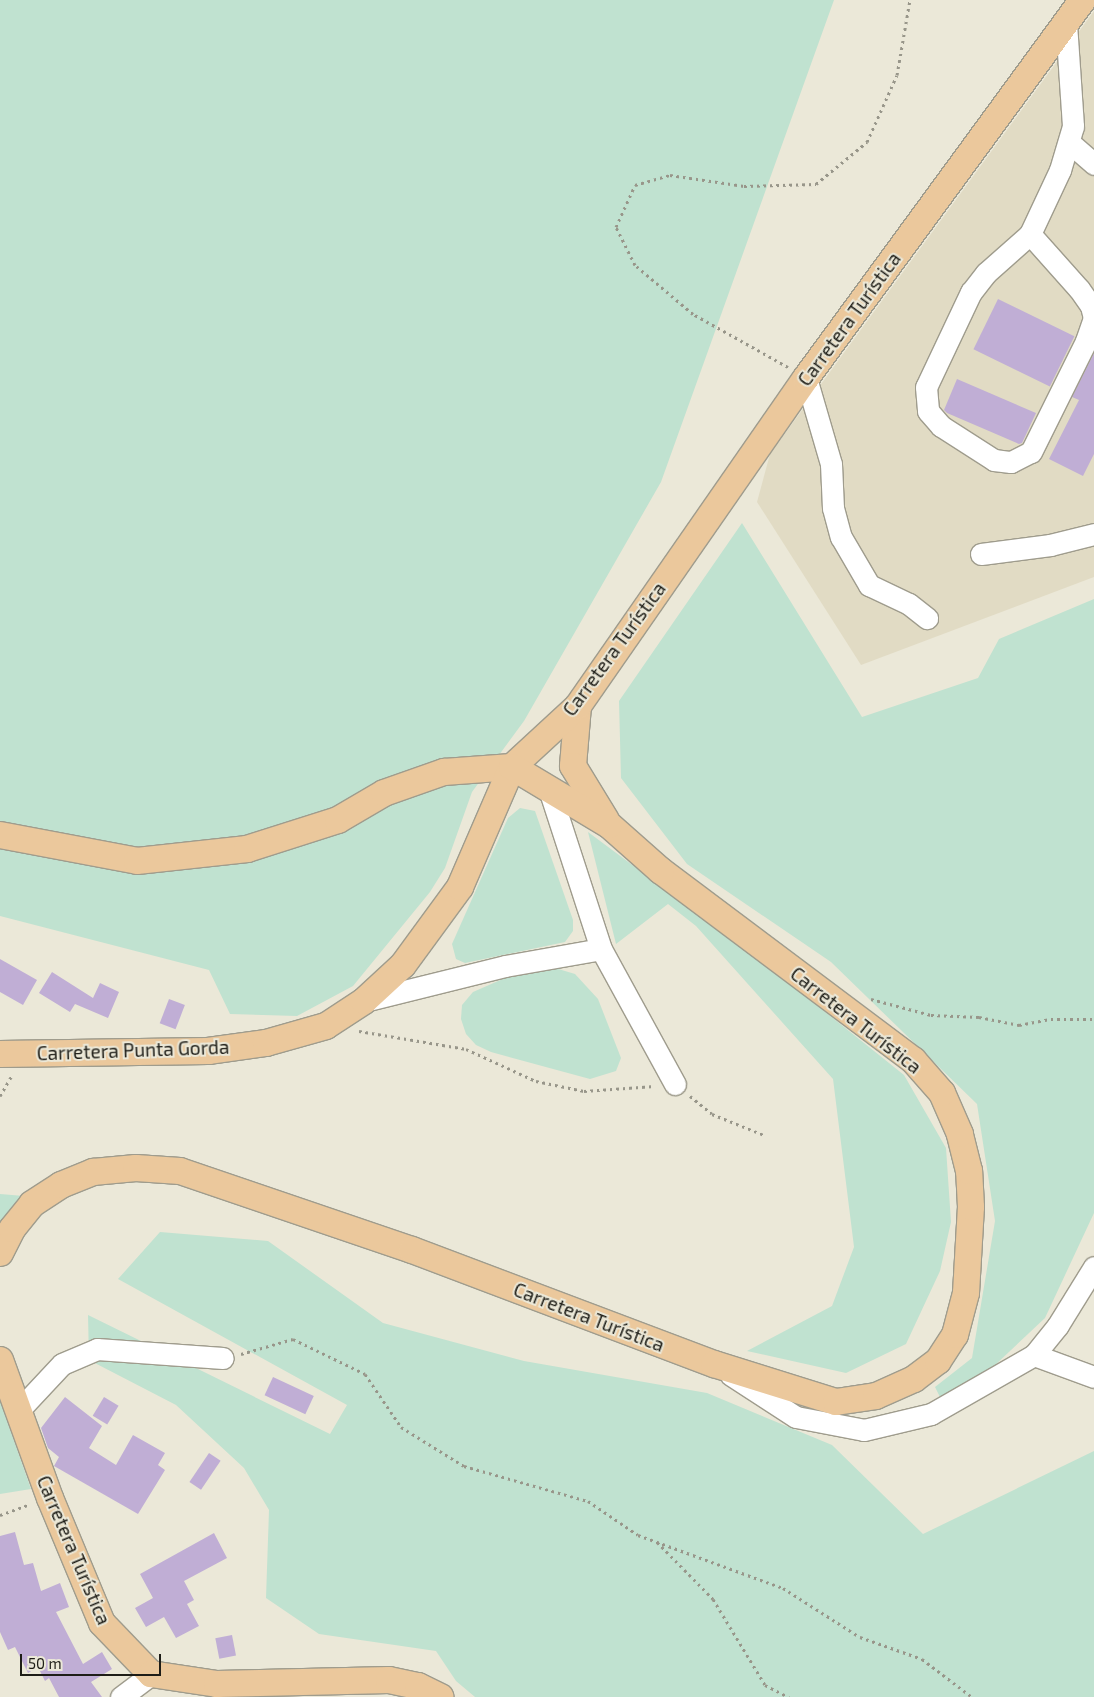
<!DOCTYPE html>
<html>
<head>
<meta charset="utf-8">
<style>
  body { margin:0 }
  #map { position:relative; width:1094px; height:1697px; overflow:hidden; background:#ebe8d8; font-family:"Exo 2",sans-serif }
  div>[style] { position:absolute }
  .built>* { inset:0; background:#e1dbc4 }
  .green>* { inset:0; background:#c0e2d0 }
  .building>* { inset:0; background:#c0aed5; transform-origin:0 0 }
  .path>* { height:3px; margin-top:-1.5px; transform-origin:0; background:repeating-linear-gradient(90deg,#98968a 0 2.5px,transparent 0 6.5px) }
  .roads { filter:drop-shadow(1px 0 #9f9c8d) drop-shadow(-1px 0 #9f9c8d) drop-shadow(0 1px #9f9c8d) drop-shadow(0 -1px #9f9c8d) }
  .minor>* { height:21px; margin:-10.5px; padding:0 10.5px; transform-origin:10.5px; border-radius:10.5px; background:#fff }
  .major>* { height:26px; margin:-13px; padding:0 13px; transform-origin:13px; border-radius:13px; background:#ebc89c }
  span { translate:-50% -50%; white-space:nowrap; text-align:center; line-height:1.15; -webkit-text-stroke:4px #ebe8d8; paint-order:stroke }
  .street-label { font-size:19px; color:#1e1d17 }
  .scale { position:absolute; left:20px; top:1654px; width:141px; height:22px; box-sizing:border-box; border:2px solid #1e1d17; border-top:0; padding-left:6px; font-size:15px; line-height:18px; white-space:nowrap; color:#1e1d17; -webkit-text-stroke:4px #ebe8d8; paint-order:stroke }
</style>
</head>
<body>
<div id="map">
  <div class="built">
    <i style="clip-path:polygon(1094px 11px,1094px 577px,861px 665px,757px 502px,770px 454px)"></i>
  </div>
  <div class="green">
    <i style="clip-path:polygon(0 0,834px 0,661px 482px,524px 721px,472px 792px,445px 868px,430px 892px,353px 986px,297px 1016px,230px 1014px,209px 970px,0 916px)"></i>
    <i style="clip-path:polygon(742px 523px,862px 717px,978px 678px,999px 639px,1094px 599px,1094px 1213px,1045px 1318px,994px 1366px,942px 1401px,935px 1387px,972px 1358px,995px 1221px,977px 1104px,831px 962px,687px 864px,621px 778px,619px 701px)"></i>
    <i style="clip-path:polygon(520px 808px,535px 811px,573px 920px,573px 931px,565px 942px,465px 963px,456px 959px,452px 944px,508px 818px)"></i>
    <i style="clip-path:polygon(588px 832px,764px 963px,904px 1075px,946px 1148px,951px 1222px,940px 1271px,906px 1344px,846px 1373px,747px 1351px,832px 1306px,854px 1247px,833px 1079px,696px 926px,668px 904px,616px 944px)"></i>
    <i style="clip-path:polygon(555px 968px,575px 974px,598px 999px,621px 1058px,616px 1071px,590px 1079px,491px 1052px,476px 1045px,466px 1034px,461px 1019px,462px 1005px,473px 992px,505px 978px)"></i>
    <i style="clip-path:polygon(0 1194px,24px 1196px,0 1226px)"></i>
    <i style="clip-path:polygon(160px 1232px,268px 1241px,383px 1323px,524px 1361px,707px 1393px,832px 1445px,923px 1534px,1094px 1451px,1094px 1697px,475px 1697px,456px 1681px,436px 1651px,319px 1634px,266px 1598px,269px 1510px,244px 1468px,176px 1405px,89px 1360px,88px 1315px,330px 1434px,347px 1405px,118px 1279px)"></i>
    <i style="clip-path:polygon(0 1401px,31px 1489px,0 1494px)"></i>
  </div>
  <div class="building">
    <i style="left:998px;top:299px;width:85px;height:56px;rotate:26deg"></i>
    <i style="clip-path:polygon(1094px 353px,1094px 454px,1083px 476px,1049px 459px,1079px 400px,1072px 397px)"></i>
    <i style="clip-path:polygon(957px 379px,1036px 413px,1022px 443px,1019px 444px,947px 413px,944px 410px)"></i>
    <i style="clip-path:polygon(0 959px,37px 980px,23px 1005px,0 992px)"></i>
    <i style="clip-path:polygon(52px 972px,93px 998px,100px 983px,119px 992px,108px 1018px,75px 1004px,70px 1012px,39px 993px)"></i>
    <i style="left:169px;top:999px;width:17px;height:26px;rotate:21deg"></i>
    <i style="left:273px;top:1377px;width:45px;height:20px;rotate:25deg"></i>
    <i style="clip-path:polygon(65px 1397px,102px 1426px,89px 1448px,116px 1465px,133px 1435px,165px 1453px,158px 1465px,165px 1470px,138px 1514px,54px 1466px,59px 1457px,48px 1448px,41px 1428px)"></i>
    <i style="left:104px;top:1397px;width:17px;height:22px;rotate:31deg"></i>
    <i style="left:209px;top:1453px;width:14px;height:35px;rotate:34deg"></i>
    <i style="clip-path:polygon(15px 1532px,24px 1565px,33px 1563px,41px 1591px,60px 1583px,69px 1607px,56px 1612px,83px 1664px,102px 1652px,112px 1669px,91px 1682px,102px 1697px,59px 1697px,49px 1678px,45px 1681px,38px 1667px,28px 1673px,15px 1647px,8px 1650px,0 1632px,0 1536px)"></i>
    <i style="clip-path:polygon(214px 1533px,227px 1558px,184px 1581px,194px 1600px,187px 1604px,199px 1626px,176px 1638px,164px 1617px,146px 1627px,135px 1608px,153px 1598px,140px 1574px)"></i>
    <i style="left:232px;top:1635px;width:21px;height:17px;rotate:79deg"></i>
  </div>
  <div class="path">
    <i style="left:788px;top:367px;width:109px;rotate:-150.8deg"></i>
    <i style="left:693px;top:314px;width:76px;rotate:-139.8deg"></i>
    <i style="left:635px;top:265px;width:42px;rotate:-116.6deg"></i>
    <i style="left:616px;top:227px;width:46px;rotate:-65.7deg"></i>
    <i style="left:635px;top:185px;width:36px;rotate:-16deg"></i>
    <i style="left:670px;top:175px;width:75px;rotate:8.5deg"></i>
    <i style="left:744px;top:186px;width:72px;rotate:-1.6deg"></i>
    <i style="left:816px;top:184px;width:66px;rotate:-39.5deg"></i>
    <i style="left:867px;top:142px;width:73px;rotate:-65.9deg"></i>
    <i style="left:897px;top:75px;width:76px;rotate:-80.2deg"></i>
    <i style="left:871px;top:999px;width:62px;rotate:14.9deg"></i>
    <i style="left:931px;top:1015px;width:48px;rotate:2.4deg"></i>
    <i style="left:979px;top:1017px;width:41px;rotate:11.3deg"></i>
    <i style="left:1019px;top:1025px;width:33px;rotate:-11deg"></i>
    <i style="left:1051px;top:1019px;width:43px"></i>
    <i style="left:359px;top:1031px;width:109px;rotate:9.5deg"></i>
    <i style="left:466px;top:1049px;width:77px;rotate:24.6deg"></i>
    <i style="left:536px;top:1081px;width:49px;rotate:11.8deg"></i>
    <i style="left:584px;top:1091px;width:71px;rotate:-4deg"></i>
    <i style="left:0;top:1096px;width:24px;rotate:-60deg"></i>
    <i style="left:690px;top:1096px;width:28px;rotate:39deg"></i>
    <i style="left:712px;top:1114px;width:56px;rotate:22deg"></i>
    <i style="left:241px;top:1354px;width:54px;rotate:-16.1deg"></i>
    <i style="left:293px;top:1339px;width:80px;rotate:25.9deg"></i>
    <i style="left:365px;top:1374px;width:64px;rotate:55.8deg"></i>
    <i style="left:401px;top:1427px;width:74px;rotate:31.8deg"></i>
    <i style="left:464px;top:1466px;width:129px;rotate:15.8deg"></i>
    <i style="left:588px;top:1501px;width:60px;rotate:34.2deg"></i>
    <i style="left:638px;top:1535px;width:154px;rotate:20.1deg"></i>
    <i style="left:783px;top:1588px;width:91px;rotate:32.5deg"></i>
    <i style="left:860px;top:1637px;width:66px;rotate:19.5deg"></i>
    <i style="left:922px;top:1659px;width:63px;rotate:37.2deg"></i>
    <i style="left:0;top:1515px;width:32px;rotate:-20deg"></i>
    <i style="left:657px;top:1542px;width:80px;rotate:45.5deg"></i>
    <i style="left:713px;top:1599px;width:100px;rotate:58.8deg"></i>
    <i style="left:765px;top:1685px;width:27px;rotate:27deg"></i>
  </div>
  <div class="roads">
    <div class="minor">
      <i style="left:1070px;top:143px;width:32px;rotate:41deg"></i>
      <i style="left:1030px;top:234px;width:59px;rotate:138.4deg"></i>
      <i style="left:986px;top:273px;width:24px;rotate:128deg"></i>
      <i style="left:971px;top:292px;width:105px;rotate:115.3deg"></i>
      <i style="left:926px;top:387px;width:24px;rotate:85deg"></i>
      <i style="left:928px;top:411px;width:20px;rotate:49deg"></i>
      <i style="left:941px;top:426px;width:63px;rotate:32.7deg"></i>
      <i style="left:994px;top:460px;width:17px;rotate:7deg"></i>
      <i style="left:1011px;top:462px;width:22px;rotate:-27deg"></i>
      <i style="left:1031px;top:452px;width:124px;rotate:-63.6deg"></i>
      <i style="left:1086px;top:341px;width:24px;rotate:-71deg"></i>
      <i style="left:1094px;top:318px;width:12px;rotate:-104deg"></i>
      <i style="left:1091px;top:306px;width:21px;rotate:-125deg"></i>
      <i style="left:1079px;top:289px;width:74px;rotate:-131.7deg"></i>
      <i style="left:1030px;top:234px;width:71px;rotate:-64.9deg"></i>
      <i style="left:1060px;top:170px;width:46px;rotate:-73.5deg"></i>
      <i style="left:1073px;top:126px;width:102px;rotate:-93.9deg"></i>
      <i style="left:806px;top:378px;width:90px;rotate:73.8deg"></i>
      <i style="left:831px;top:464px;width:44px;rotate:87.4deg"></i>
      <i style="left:833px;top:508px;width:30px;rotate:75deg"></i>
      <i style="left:841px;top:537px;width:56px;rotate:59.7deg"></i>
      <i style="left:869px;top:585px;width:44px;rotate:25.4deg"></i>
      <i style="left:909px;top:604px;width:23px;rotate:38deg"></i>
      <i style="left:981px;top:554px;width:70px;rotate:-7.4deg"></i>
      <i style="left:1050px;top:545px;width:45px;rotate:-14deg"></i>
      <i style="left:549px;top:789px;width:168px;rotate:72deg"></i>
      <i style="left:601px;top:949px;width:154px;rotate:61.3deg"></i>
      <i style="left:364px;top:1001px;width:145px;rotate:-13.9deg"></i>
      <i style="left:505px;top:966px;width:97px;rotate:-10deg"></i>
      <i style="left:1034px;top:1355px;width:64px;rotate:20.1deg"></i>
      <i style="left:731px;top:1375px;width:77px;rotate:32.9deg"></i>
      <i style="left:796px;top:1417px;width:69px;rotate:10.8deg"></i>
      <i style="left:864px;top:1430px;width:69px;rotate:-13.4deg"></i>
      <i style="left:931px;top:1414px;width:119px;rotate:-29.8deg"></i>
      <i style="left:1034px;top:1355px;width:38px;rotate:-51deg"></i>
      <i style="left:1058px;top:1325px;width:68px;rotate:-58.2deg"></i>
      <i style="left:18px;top:1411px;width:64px;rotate:-46.9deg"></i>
      <i style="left:62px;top:1364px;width:38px;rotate:-23deg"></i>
      <i style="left:97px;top:1349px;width:126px;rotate:4.1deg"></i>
      <i style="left:121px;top:1697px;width:38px;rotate:-37deg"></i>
    </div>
    <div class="major">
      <i style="left:578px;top:706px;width:60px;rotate:94.8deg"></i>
      <i style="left:573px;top:766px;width:63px;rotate:58.6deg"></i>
      <i style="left:0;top:835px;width:139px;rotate:10.7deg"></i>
      <i style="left:137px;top:861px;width:111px;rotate:-6.2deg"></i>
      <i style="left:247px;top:849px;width:96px;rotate:-17.7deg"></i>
      <i style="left:338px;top:820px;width:53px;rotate:-30.4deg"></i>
      <i style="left:384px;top:793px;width:64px;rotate:-19.3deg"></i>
      <i style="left:444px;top:772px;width:68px;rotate:-4.2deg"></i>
      <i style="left:0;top:1054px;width:208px;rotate:-0.8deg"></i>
      <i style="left:208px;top:1051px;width:59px;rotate:-7.9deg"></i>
      <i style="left:266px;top:1043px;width:62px;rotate:-15.8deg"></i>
      <i style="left:326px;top:1026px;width:45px;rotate:-33.3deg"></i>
      <i style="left:364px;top:1001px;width:53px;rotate:-42.7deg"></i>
      <i style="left:403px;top:965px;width:97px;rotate:-53.8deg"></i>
      <i style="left:460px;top:887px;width:131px;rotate:-66.6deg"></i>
      <i style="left:512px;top:767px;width:90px;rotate:-42.7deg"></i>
      <i style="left:578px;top:706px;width:399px;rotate:-55.2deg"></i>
      <i style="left:806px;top:378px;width:469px;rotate:-53.8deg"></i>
      <i style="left:0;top:1253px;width:27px;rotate:-63deg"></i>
      <i style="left:12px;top:1229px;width:32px;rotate:-51deg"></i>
      <i style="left:32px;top:1204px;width:35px;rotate:-33deg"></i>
      <i style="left:61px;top:1185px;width:35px;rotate:-22deg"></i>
      <i style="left:93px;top:1172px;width:43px;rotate:-5.3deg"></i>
      <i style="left:136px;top:1168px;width:44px;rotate:3.9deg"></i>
      <i style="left:180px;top:1171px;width:245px;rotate:18.8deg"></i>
      <i style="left:412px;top:1250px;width:323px;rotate:20.7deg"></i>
      <i style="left:714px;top:1364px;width:128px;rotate:17.3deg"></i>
      <i style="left:836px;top:1402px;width:40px;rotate:-8.5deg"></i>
      <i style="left:876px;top:1396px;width:42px;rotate:-24.1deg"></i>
      <i style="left:914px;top:1379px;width:30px;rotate:-37deg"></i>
      <i style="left:938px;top:1361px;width:31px;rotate:-57deg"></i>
      <i style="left:955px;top:1335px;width:43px;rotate:-75.3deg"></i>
      <i style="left:966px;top:1293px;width:86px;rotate:-86.7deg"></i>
      <i style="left:971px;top:1207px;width:36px;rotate:-93deg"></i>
      <i style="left:969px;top:1171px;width:38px;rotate:-104deg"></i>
      <i style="left:960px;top:1134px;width:45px;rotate:-113.7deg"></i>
      <i style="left:942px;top:1093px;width:44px;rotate:-131.3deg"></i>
      <i style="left:913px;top:1060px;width:315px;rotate:-143.1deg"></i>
      <i style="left:661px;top:871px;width:69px;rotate:-138.5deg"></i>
      <i style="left:609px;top:825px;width:113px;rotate:-149.1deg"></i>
      <i style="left:0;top:1360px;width:147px;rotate:70.1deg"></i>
      <i style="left:50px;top:1498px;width:135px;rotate:67.4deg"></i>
      <i style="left:102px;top:1623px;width:71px;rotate:46.1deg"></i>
      <i style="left:151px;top:1674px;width:67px;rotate:8.6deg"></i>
      <i style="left:217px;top:1684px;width:172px;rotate:-1.3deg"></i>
      <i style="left:389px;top:1680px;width:30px;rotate:12deg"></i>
      <i style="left:418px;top:1686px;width:25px;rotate:26deg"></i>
    </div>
  </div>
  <div class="street-label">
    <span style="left:849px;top:319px;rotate:-54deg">Carretera Turística</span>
    <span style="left:614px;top:649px;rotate:-54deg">Carretera Turística</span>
    <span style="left:856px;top:1020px;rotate:38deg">Carretera Turística</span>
    <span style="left:133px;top:1050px;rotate:-2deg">Carretera Punta Gorda</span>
    <span style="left:589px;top:1317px;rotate:21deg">Carretera Turística</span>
    <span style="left:74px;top:1550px;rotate:67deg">Carretera Turística</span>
  </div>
  <div class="scale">50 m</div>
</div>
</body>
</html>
